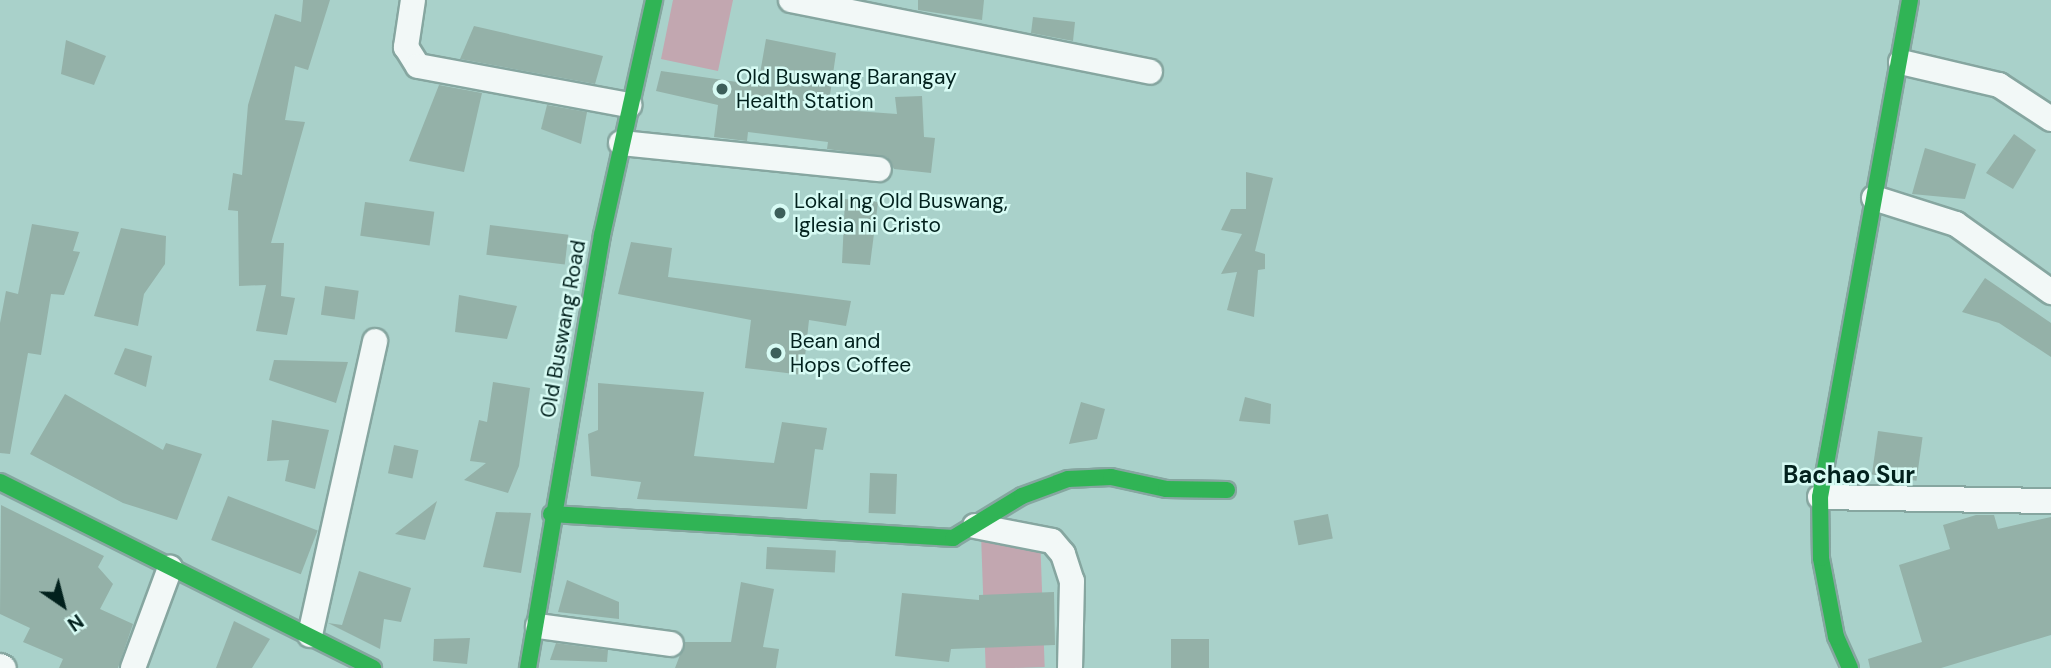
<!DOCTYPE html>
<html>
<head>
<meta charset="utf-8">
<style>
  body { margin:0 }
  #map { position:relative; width:2051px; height:668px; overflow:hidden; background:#a9d1ca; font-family:"DM Sans",sans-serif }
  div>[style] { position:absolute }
  .green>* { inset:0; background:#c2a7b0; transform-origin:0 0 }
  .building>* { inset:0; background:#94b1a8; transform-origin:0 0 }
  .roads { filter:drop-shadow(2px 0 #86a6a0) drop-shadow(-2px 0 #86a6a0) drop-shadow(0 2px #86a6a0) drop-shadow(0 -2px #86a6a0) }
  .street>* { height:24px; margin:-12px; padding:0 12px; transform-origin:12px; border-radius:12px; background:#f2f8f7 }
  .fast>* { height:16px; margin:-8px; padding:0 8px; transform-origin:8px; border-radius:8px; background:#30b455 }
  .dots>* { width:19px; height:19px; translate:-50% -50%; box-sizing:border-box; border:4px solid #d7fbf4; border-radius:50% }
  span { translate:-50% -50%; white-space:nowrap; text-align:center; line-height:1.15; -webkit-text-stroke:5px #d7fbf4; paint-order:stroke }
  .poi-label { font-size:21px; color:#02211d }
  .left { translate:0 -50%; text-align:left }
  .street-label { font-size:21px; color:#02211d }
  .quarter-label { font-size:24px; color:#02211d; font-weight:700 }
  .north { position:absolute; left:28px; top:570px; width:70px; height:70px; -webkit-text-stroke:5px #d7fbf4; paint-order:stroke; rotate:145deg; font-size:19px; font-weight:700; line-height:28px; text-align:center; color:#02211d }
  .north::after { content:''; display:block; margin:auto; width:24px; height:32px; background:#02211d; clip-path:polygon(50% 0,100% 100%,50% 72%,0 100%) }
</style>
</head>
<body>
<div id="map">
  <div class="green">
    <i style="clip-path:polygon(673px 0,733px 0,718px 71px,661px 59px)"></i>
    <i style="left:1040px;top:533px;width:134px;height:59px;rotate:88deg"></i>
  </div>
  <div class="building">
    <i style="clip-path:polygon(303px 0,330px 0,308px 70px,295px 66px,285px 120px,305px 122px,271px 243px,284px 243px,281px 296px,295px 298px,287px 335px,256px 331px,266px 285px,239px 286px,238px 211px,228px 210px,233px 173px,242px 175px,248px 105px,275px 14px,301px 22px)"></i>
    <i style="clip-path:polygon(918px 0,984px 0,982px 20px,918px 10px)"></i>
    <i style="clip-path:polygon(1033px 17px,1075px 22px,1073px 41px,1031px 33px)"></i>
    <i style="clip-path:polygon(474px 26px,603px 56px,595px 84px,460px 59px)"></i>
    <i style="clip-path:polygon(766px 39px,836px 53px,828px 109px,897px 114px,895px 97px,922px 96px,924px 137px,935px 138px,931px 173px,894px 169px,887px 157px,827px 149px,828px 142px,748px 132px,747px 141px,714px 137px,718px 105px,656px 91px,661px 71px,758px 85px)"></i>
    <i style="clip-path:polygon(66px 40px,106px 56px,94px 85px,61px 74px)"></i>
    <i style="clip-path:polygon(439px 85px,482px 93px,464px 172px,409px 161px)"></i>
    <i style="clip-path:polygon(547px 105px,587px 112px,581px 144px,541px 129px)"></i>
    <i style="clip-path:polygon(2014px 134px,2036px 150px,2013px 189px,1986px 173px)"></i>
    <i style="clip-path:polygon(1925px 148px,1976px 164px,1965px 199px,1912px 194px)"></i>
    <i style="clip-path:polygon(1246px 172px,1273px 178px,1255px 251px,1265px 254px,1265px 269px,1258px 270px,1254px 317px,1227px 310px,1237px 272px,1221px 274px,1242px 234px,1221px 230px,1231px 209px,1246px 209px)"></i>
    <i style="clip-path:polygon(845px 199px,878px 202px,870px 265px,842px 263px)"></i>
    <i style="left:365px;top:202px;width:70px;height:34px;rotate:8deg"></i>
    <i style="clip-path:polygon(32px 224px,79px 232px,73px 251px,80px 252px,64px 295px,51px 294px,41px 355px,28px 353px,10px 454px,0 453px,0 323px,6px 291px,18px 294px)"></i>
    <i style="left:490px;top:225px;width:79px;height:30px;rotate:7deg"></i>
    <i style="clip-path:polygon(121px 228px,166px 236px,165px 264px,144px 294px,138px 326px,94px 316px)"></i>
    <i style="clip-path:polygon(631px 242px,672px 248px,668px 277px,851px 301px,846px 326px,809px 320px,803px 375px,745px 368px,751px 320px,618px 294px)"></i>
    <i style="clip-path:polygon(1985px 278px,2051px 323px,2051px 357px,1999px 323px,1962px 312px)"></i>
    <i style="left:325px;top:286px;width:34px;height:29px;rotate:8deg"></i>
    <i style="clip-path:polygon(459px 295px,517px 306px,507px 339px,455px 332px)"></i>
    <i style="clip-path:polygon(125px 348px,152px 356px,146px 387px,114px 374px)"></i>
    <i style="clip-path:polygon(274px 360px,348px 362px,336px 403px,269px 380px)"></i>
    <i style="clip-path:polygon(493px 382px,530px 388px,519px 466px,508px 493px,464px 480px,486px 463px,470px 461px,479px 420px,487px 422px)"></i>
    <i style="clip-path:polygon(598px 383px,704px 392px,694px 456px,774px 463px,782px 422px,827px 428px,823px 450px,815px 449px,807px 509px,637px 499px,641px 482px,591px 476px,588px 434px,598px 430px)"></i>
    <i style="clip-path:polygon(65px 394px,163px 450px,166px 443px,202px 454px,177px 520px,123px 503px,30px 454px)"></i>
    <i style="clip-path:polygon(1245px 397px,1271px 404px,1270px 424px,1239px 421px)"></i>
    <i style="clip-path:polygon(1081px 402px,1105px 409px,1097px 439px,1069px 444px)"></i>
    <i style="clip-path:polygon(272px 420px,329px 430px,315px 489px,285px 481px,289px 460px,267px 461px)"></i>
    <i style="left:1878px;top:431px;width:45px;height:44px;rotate:8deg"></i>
    <i style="left:394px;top:445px;width:25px;height:29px;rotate:12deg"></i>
    <i style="left:870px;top:473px;width:27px;height:40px;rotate:2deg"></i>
    <i style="left:228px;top:496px;width:96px;height:47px;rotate:21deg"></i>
    <i style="clip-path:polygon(437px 501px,425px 540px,395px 534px)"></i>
    <i style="clip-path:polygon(1px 505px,104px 556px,98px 567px,113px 584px,100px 609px,133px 624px,118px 668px,59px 668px,63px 659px,23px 642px,30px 628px,0 614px)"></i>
    <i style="clip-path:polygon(496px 512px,531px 513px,521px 573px,483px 567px)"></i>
    <i style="left:1328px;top:514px;width:25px;height:35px;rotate:79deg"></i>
    <i style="clip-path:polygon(1976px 515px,1994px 515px,1998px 529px,2051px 517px,2051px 635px,1941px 668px,1870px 668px,1868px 659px,1922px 642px,1899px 565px,1950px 549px,1943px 525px)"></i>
    <i style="left:767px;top:547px;width:69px;height:22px;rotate:3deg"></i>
    <i style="clip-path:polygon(359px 571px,411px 588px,401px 622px,384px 619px,380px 649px,328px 623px,342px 625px)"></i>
    <i style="clip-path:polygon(567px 580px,619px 602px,619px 619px,558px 612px)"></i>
    <i style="clip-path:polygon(741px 582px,774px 589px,763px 647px,779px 649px,776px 668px,675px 668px,685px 642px,731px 642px)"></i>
    <i style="clip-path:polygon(1054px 592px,1055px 645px,951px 649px,949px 662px,895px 656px,902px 593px,979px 600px,979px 595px)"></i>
    <i style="clip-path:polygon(234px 621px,270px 639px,252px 668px,216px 668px)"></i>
    <i style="clip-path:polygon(470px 638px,467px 664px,433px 661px,434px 639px)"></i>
    <i style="left:1171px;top:639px;width:38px;height:29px"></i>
    <i style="clip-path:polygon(556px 643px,608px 650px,607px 662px,550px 660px)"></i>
  </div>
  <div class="roads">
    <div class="street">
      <i style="left:413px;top:0;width:48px;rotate:98.5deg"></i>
      <i style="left:406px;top:47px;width:22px;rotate:58deg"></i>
      <i style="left:418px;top:66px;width:215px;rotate:10.5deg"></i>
      <i style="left:791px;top:0;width:366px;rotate:11.3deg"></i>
      <i style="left:1901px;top:62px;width:101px;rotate:13.2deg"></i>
      <i style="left:1999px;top:85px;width:62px;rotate:33.2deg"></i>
      <i style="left:621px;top:143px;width:259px;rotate:5.8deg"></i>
      <i style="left:1874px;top:198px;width:86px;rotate:17.6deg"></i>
      <i style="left:1956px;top:224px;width:117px;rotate:35.6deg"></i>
      <i style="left:1820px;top:497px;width:231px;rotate:1deg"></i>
      <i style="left:975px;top:526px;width:78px;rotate:11deg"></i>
      <i style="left:1052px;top:541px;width:17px;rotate:50deg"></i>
      <i style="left:1063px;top:554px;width:28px;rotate:72deg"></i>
      <i style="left:1072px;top:581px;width:87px;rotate:91.3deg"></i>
      <i style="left:538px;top:626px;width:134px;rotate:7.7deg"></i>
      <i style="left:310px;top:635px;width:301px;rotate:-77.5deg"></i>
      <i style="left:0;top:666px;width:4px;rotate:27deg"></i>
      <i style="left:133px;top:668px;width:107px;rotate:-69.7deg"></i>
    </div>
    <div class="fast">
      <i style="left:0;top:482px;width:417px;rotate:26.5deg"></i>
      <i style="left:551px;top:514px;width:403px;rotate:3.4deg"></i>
      <i style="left:953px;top:538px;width:81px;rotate:-31.3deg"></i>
      <i style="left:1022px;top:496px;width:49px;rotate:-20.3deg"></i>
      <i style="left:1068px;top:479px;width:43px;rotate:-2.7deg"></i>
      <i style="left:1111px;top:477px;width:56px;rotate:12.3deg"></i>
      <i style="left:1166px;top:489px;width:61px;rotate:0.9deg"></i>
      <i style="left:528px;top:668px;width:439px;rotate:-80.3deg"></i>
      <i style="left:602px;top:235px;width:241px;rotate:-77.5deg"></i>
      <i style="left:1850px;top:668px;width:34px;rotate:-114deg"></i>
      <i style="left:1836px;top:637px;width:80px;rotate:-100.8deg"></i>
      <i style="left:1821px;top:558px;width:61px;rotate:-90.9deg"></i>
      <i style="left:1820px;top:497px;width:505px;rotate:-79.74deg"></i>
    </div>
  </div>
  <div class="dots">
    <i style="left:722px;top:89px;background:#3c5f5a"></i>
    <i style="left:780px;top:213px;background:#3c5f5a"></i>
    <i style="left:776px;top:353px;background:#3c5f5a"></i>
  </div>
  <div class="poi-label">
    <span class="left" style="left:736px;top:89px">Old Buswang Barangay<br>Health Station</span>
    <span class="left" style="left:794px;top:213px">Lokal ng Old Buswang,<br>Iglesia ni Cristo</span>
    <span class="left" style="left:790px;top:353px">Bean and<br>Hops Coffee</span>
  </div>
  <div class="street-label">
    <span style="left:563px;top:329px;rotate:-80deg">Old Buswang Road</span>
  </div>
  <div class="quarter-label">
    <span style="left:1849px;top:475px">Bachao Sur</span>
  </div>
  <div class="north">N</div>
</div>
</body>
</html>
